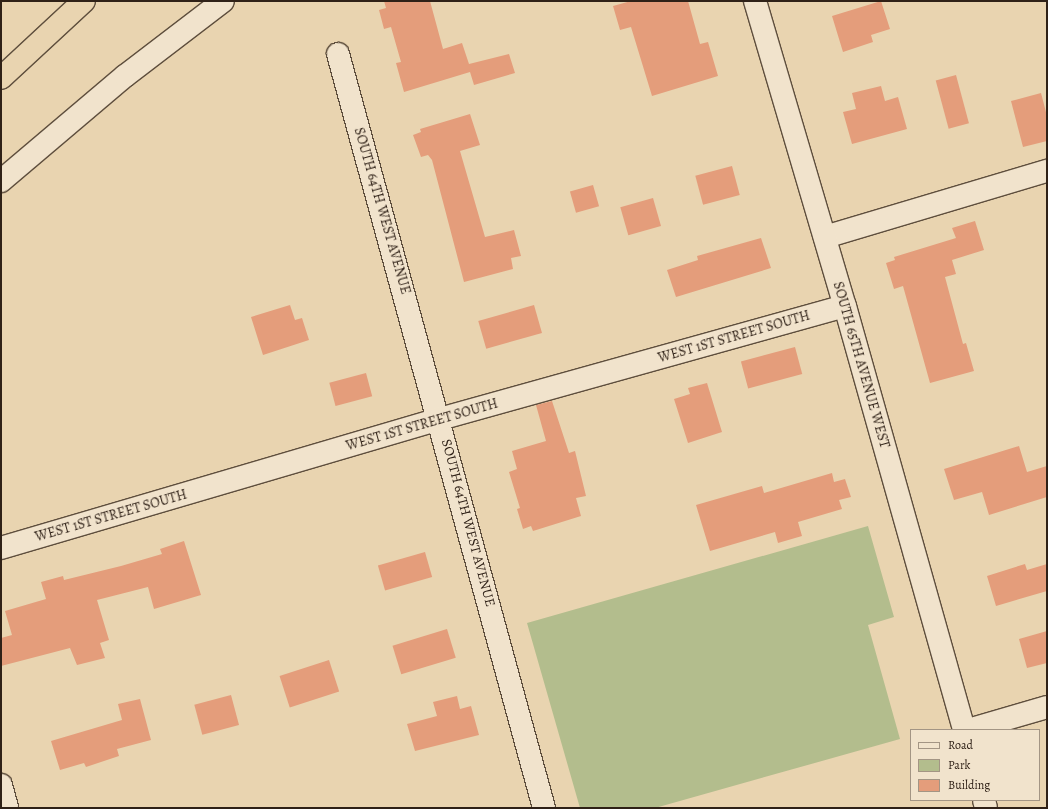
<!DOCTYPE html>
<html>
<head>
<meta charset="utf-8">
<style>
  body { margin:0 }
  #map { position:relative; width:1048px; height:809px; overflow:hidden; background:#e9d4b0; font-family:Alegreya,serif }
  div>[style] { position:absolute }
  .green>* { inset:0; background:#b3bd8d }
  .building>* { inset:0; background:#e49d7b; transform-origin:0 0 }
  .roads { filter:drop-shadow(1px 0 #5e4e3d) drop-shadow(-1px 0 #5e4e3d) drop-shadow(0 1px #5e4e3d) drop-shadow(0 -1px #5e4e3d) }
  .street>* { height:22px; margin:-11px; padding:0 11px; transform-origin:11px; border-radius:11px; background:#f1e3cc }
  .secondary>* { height:22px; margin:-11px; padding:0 11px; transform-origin:11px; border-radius:11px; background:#f1e3cc }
  .highway>* { height:22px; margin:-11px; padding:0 11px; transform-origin:11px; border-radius:11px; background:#e9d4b0 }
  span { translate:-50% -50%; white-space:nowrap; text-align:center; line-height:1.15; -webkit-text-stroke:3.5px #f1e3cc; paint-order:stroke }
  .street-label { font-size:14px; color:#2f2117 }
  .frame { position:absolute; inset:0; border:2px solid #2f2117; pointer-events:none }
  .legend { position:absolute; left:910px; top:729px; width:130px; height:72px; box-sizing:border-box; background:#f1e3cc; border:1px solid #a39584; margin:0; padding:5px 7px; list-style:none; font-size:12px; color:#2f2117 }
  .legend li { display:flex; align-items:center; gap:8px; height:20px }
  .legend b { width:20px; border:1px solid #a39584 }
</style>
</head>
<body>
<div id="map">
  <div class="green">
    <i style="clip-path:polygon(868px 526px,894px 617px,868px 625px,900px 739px,655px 808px,580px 808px,527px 623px)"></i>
  </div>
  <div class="building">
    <i style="clip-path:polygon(384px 1px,430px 1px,443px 49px,462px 43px,469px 64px,509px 54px,515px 73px,474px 85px,470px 72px,404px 92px,396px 63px,401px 62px,391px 27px,384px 29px,379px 10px,386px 8px)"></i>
    <i style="clip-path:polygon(631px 1px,688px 1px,700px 44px,708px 42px,718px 76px,652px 96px,631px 27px,620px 30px,613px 6px)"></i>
    <i style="clip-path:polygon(881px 1px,890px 29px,871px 35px,873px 42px,843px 52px,832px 16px)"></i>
    <i style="left:956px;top:75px;width:50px;height:21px;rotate:75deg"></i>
    <i style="clip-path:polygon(881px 86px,885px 101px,898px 97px,907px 129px,852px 144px,843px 112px,856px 109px,852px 93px)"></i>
    <i style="clip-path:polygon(1041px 93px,1047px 116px,1047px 141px,1023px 147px,1011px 101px)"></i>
    <i style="clip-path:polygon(470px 114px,480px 145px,460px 151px,485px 237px,514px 230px,521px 256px,511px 258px,513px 269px,464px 282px,432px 160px,428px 155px,421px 157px,413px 135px,421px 132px,420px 129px)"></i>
    <i style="left:732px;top:166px;width:30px;height:38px;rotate:75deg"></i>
    <i style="left:593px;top:185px;width:22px;height:24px;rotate:74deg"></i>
    <i style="left:653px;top:198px;width:29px;height:34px;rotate:74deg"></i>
    <i style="clip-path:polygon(975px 221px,984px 250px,952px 260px,956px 274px,945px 277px,963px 344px,966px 343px,974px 371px,930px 383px,903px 286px,894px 289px,886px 263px,895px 260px,894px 257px,956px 238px,952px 228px)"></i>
    <i style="clip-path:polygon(761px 238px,771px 268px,676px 297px,667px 270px,698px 260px,697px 256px)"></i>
    <i style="clip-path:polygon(290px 305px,295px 320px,302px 318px,309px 340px,263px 355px,251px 317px)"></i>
    <i style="left:534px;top:305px;width:29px;height:58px;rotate:74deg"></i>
    <i style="left:795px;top:347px;width:28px;height:56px;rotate:75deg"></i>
    <i style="left:366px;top:373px;width:24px;height:38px;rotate:75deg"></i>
    <i style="clip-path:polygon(707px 383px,722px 432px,688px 443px,674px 399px,690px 394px,688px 388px)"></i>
    <i style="clip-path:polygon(552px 401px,569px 453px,575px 451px,586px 496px,576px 498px,581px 516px,533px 531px,531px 526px,523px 529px,517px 509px,520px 508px,509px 472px,517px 469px,512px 451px,546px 441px,536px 405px)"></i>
    <i style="clip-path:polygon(1019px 446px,1027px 472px,1047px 466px,1047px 497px,989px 515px,982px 492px,954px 500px,944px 469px)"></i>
    <i style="clip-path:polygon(832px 473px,834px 482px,845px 479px,851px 497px,839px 500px,842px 509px,798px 522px,802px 536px,778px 543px,775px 532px,710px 551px,696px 505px,762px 486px,764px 493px)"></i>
    <i style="clip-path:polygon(184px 541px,201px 595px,154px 609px,148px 587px,97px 600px,109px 640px,100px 643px,105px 658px,77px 665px,70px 648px,1px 666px,1px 638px,12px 635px,5px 611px,46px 599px,41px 582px,63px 576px,64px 580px,121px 566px,162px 554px,160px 549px)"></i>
    <i style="left:425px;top:552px;width:26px;height:49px;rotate:74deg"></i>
    <i style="clip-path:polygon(1025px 564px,1027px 570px,1047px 564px,1047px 591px,996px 606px,987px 576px)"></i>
    <i style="left:447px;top:629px;width:30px;height:57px;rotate:73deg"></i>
    <i style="clip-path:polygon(1047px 631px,1047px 663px,1027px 668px,1019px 639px)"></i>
    <i style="left:329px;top:660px;width:33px;height:52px;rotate:72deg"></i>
    <i style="left:231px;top:695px;width:31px;height:38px;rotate:75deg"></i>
    <i style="clip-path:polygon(457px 696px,460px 709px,471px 706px,479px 735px,415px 751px,407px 724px,437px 716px,433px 702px)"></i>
    <i style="clip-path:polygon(140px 699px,151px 740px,117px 749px,119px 756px,86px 767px,84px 763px,60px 770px,51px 741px,122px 720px,118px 704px)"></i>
  </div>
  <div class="roads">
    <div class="street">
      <i style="left:338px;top:54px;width:782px;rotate:74.72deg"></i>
      <i style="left:825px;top:237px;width:232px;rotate:-16.6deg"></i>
      <i style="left:1px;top:548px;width:458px;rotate:-16.4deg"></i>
      <i style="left:440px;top:419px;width:420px;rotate:-15.6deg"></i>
      <i style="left:968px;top:730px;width:82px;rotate:-16.2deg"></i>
      <i style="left:1px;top:785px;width:24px;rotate:75deg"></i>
    </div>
    <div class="secondary">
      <i style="left:755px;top:1px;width:318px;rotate:73.6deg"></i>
      <i style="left:845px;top:306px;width:440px;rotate:74.3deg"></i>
      <i style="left:1px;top:181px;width:162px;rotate:-40.3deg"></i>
      <i style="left:125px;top:76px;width:123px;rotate:-37.4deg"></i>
      <i style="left:984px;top:800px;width:8px;rotate:76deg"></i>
    </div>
    <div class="highway">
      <i style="left:1px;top:78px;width:113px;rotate:-42.9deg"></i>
    </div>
  </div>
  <div class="street-label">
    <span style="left:382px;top:211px;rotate:74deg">SOUTH 64TH WEST AVENUE</span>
    <span style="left:734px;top:337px;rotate:-16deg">WEST 1ST STREET SOUTH</span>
    <span style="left:861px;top:365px;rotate:74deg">SOUTH 65TH AVENUE WEST</span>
    <span style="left:422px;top:425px;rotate:-16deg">WEST 1ST STREET SOUTH</span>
    <span style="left:111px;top:516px;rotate:-16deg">WEST 1ST STREET SOUTH</span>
    <span style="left:468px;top:523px;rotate:75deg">SOUTH 64TH WEST AVENUE</span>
  </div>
  <div class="frame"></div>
  <ul class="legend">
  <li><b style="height:5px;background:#f1e3cc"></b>Road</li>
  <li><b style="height:11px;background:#b3bd8d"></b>Park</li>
  <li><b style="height:11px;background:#e49d7b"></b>Building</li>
  </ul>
</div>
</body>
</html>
